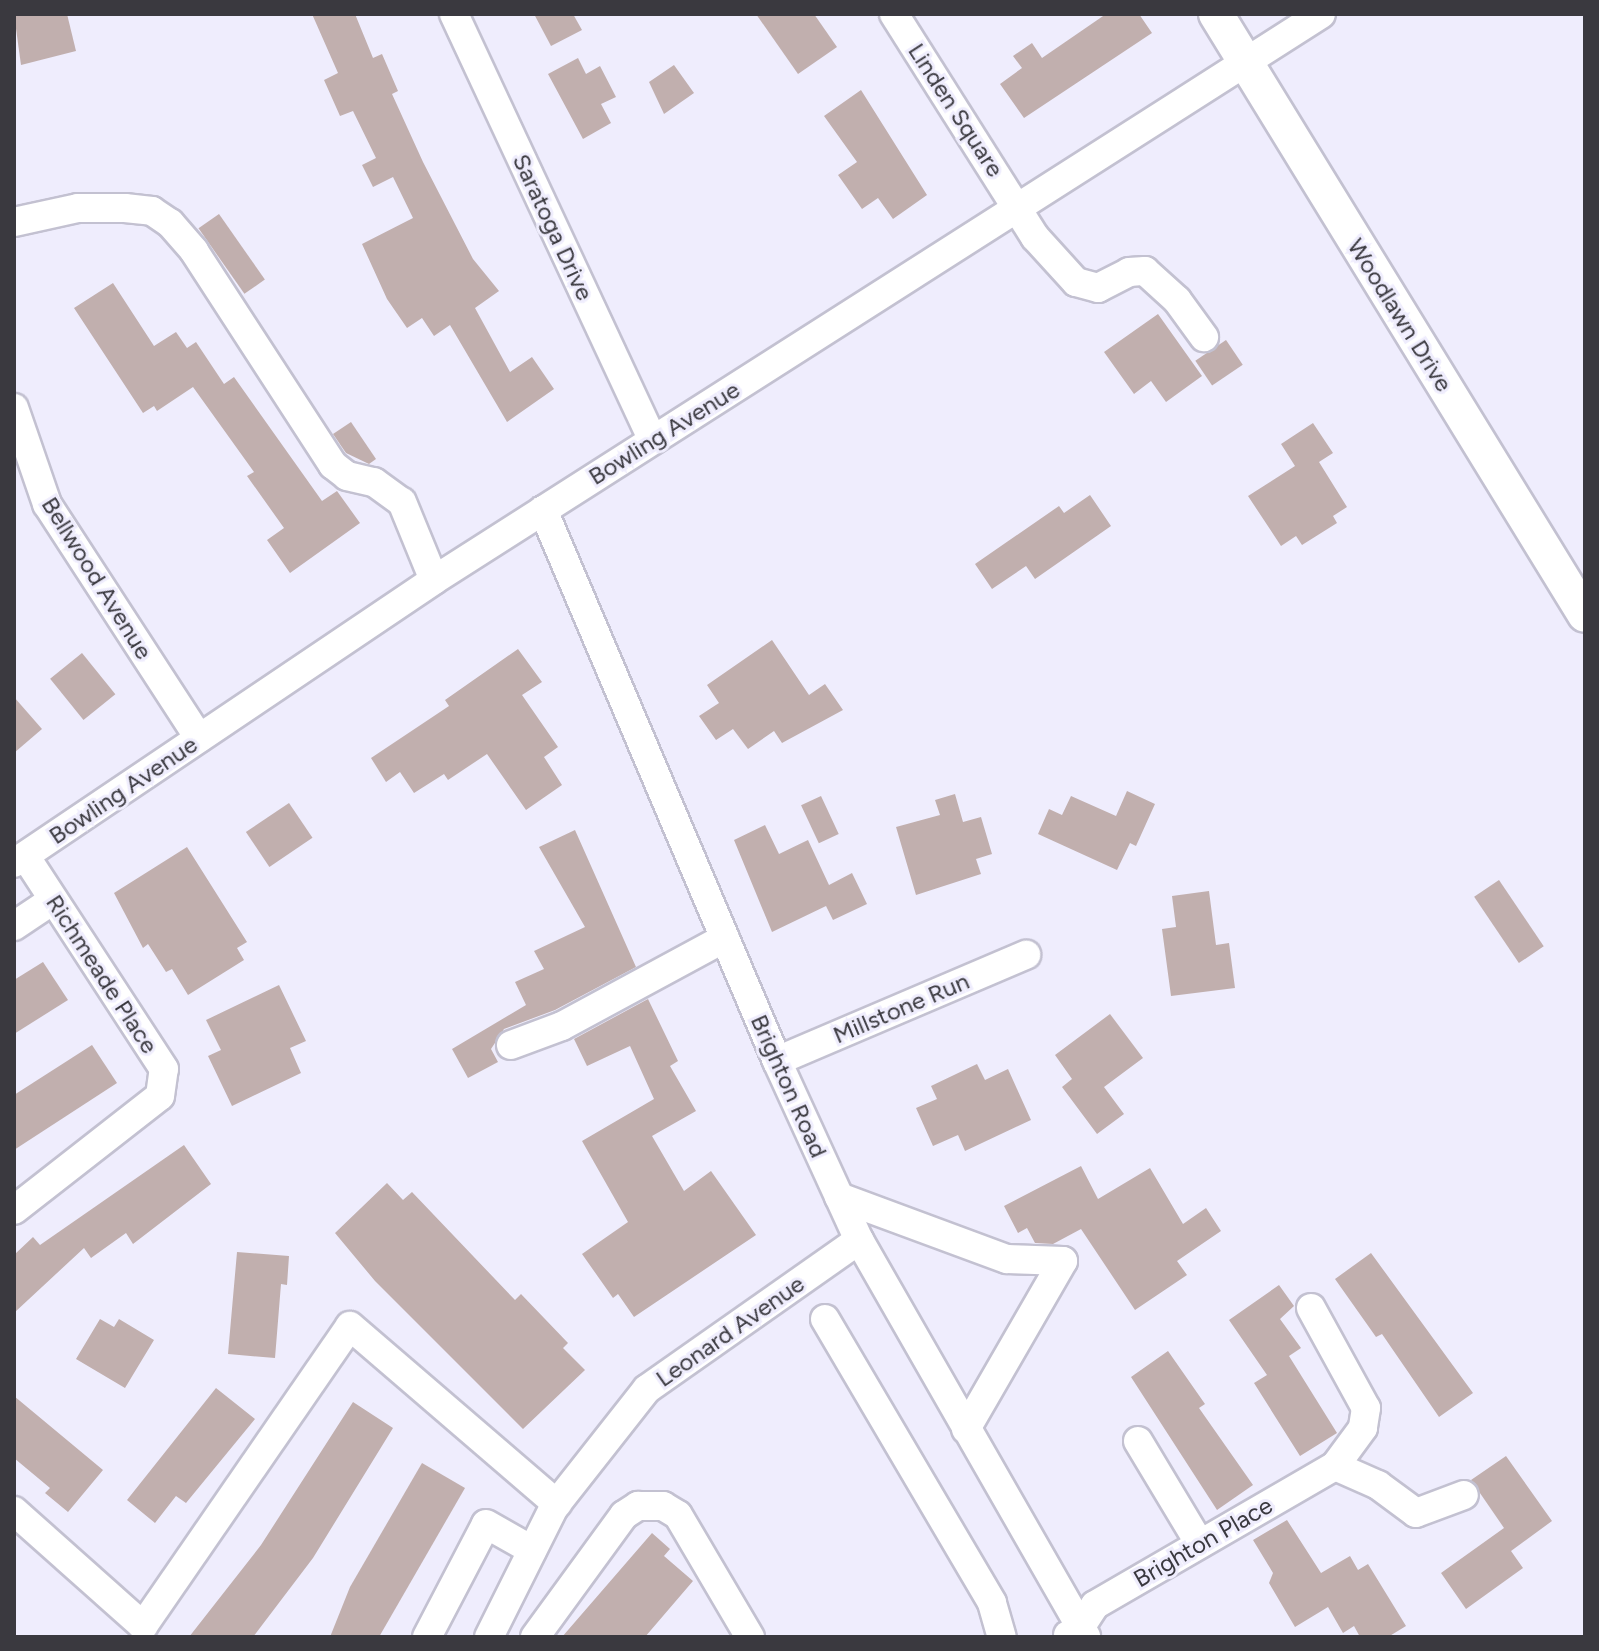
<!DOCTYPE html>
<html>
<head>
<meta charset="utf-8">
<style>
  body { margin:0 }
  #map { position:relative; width:1599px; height:1651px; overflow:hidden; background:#efedfd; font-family:Figtree,sans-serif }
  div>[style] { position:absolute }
  .building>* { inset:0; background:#c1afae; transform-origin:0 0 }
  .roads { filter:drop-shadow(2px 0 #c3c1d1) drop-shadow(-2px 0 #c3c1d1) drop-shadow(0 2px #c3c1d1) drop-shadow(0 -2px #c3c1d1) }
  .minor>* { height:28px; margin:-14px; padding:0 14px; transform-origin:14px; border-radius:14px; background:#fff }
  .major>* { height:34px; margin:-17px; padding:0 17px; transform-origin:17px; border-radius:17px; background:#fff }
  span { translate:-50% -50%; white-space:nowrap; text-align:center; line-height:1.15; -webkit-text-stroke:6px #efedfd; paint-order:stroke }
  .street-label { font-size:24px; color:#3a393f }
  .frame { position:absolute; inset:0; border:16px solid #3a393f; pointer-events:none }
</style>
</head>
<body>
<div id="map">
  <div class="building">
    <i style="clip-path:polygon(14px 14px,67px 14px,76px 51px,21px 65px)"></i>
    <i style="clip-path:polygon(312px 14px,355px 14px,373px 58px,382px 54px,398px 91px,392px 94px,423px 162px,473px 259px,499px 291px,475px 308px,510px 372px,532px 357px,554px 389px,507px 422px,450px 325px,434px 336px,422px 318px,407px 328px,387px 299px,362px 244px,413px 218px,393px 177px,373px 187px,362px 165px,376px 158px,353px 111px,340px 116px,324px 80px,338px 73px)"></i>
    <i style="clip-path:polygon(534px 14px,573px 14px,582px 30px,551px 46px)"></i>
    <i style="clip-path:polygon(756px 14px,814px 14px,837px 47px,798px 74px)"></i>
    <i style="clip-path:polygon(1106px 14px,1139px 14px,1152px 33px,1024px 118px,1000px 84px,1022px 68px,1013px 56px,1032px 43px,1042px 58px)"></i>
    <i style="clip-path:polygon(578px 58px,586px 74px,600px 66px,616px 97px,601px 104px,611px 123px,583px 139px,548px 74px)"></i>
    <i style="clip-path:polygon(674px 65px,694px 93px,664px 114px,649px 82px)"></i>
    <i style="clip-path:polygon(861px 90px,927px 195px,893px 219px,878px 198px,862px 209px,838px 175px,857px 162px,824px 116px)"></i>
    <i style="left:219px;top:214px;width:80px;height:25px;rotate:55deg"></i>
    <i style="clip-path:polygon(113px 283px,154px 346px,176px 332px,187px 348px,196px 342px,224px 384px,234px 377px,322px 501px,337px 491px,360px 523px,290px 573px,267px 540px,284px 528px,247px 476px,254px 472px,193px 387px,157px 411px,154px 406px,143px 413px,74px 308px)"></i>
    <i style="clip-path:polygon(1158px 314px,1202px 376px,1166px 402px,1151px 381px,1134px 394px,1104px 352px)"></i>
    <i style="left:1226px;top:340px;width:30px;height:37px;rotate:56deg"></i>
    <i style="clip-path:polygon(351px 422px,376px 459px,369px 464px,346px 453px,333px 434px)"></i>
    <i style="clip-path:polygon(1313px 423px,1333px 453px,1319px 462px,1347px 507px,1333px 516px,1337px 523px,1302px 545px,1296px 536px,1281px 546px,1248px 496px,1295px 466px,1281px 444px)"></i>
    <i style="clip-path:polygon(1090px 495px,1111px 526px,1035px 579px,1026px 566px,992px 589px,975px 564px,1059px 506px,1064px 513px)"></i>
    <i style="clip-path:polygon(772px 640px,809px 695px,825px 684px,843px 710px,782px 743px,774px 731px,748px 749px,733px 729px,716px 740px,699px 716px,719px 703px,707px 685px)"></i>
    <i style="clip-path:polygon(518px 649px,542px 682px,522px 695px,558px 747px,544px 757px,562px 785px,526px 810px,487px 754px,448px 780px,444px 774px,414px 793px,400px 772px,386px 782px,371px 758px,449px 706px,445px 700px)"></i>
    <i style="left:82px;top:653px;width:53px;height:41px;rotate:51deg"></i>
    <i style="clip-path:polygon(14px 697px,42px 729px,14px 753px)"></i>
    <i style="clip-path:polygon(1127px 791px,1155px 804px,1136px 846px,1130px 843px,1117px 870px,1038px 834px,1049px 809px,1062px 815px,1071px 796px,1116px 816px)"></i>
    <i style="clip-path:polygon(955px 794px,963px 822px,981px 817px,992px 854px,976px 859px,981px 874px,916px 895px,896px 827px,940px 815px,935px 800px)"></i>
    <i style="left:821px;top:796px;width:42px;height:22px;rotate:65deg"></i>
    <i style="left:289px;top:803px;width:42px;height:52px;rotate:56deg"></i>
    <i style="clip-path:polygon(765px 825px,779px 854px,808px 840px,829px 885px,852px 873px,867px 904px,833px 920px,826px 906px,772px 932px,734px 840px)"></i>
    <i style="clip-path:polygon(575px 830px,636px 967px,555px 1010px,504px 1029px,491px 1049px,498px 1062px,468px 1078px,452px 1049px,526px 1005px,515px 982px,544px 969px,534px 951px,585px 927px,539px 847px)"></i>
    <i style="clip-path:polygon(187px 847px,247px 942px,237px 948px,244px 960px,188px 995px,172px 969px,166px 972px,148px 944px,143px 948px,114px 893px)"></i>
    <i style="left:1499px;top:880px;width:80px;height:30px;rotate:56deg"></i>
    <i style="clip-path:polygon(1209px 891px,1216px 945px,1229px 943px,1235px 988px,1171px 996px,1162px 929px,1176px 927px,1172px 896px)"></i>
    <i style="clip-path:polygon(43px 962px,68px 1000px,14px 1034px,14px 980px)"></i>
    <i style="clip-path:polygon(279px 985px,306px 1041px,290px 1048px,301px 1073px,232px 1106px,208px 1056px,221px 1050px,206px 1020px)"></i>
    <i style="clip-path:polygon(648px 999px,678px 1061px,670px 1066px,696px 1111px,652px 1136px,684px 1191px,711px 1171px,756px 1235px,634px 1317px,618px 1294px,613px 1298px,582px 1254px,628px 1222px,582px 1141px,654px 1099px,630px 1046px,587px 1066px,574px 1039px)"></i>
    <i style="clip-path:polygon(1110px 1014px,1143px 1058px,1104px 1087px,1124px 1114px,1097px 1134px,1062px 1087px,1072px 1079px,1055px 1055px)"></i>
    <i style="clip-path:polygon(92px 1045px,117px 1083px,14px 1150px,14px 1095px)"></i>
    <i style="clip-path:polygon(977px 1064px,985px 1080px,1008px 1069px,1031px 1120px,965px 1151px,958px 1135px,933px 1146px,916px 1108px,937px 1099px,931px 1086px)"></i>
    <i style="clip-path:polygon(184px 1145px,211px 1184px,133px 1244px,126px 1233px,91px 1258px,84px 1248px,14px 1313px,14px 1255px,33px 1237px,40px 1245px)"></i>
    <i style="clip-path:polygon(1081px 1166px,1098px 1199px,1150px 1168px,1183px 1224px,1206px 1208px,1221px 1231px,1177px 1261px,1187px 1275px,1135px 1310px,1081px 1229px,1053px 1244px,1035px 1243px,1027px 1228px,1018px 1233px,1004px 1206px)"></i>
    <i style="clip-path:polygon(387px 1183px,403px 1200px,412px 1192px,515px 1300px,521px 1294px,568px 1343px,563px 1348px,585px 1370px,523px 1429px,375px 1281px,335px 1233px)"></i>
    <i style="clip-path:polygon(237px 1252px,289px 1256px,287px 1285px,281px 1284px,275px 1358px,228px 1354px)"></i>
    <i style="clip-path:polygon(1371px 1253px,1473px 1393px,1439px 1417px,1382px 1334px,1376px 1337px,1335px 1279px)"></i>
    <i style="clip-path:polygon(1279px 1285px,1294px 1306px,1280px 1319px,1301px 1348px,1289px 1356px,1337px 1433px,1300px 1456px,1254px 1383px,1267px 1375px,1229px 1320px)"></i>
    <i style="clip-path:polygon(100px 1319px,114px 1327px,119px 1319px,154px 1340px,125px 1388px,76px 1359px)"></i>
    <i style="clip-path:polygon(1168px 1351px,1205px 1404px,1199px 1408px,1253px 1485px,1217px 1510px,1131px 1377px)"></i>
    <i style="clip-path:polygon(216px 1388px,255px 1419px,186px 1503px,176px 1496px,155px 1523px,127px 1500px)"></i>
    <i style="clip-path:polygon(14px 1396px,103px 1470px,68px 1512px,45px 1493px,50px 1488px,14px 1458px)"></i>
    <i style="clip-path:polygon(353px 1402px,393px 1428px,313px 1558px,253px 1637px,189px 1637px,261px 1545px)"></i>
    <i style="clip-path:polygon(1506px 1456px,1552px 1521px,1511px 1551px,1523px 1568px,1466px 1609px,1441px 1573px,1504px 1528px,1471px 1480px)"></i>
    <i style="clip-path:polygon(422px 1463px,465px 1488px,379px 1637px,330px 1637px,350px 1587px)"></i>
    <i style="clip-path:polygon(1287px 1520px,1321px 1573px,1350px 1556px,1358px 1570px,1368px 1564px,1406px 1626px,1388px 1637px,1360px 1637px,1354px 1626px,1343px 1633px,1328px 1607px,1295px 1627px,1269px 1583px,1273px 1573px,1253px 1540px)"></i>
    <i style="clip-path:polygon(652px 1533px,670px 1549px,664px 1556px,693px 1581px,645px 1637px,562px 1637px)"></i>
  </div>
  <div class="roads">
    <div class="minor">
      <i style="left:454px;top:14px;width:470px;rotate:65deg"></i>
      <i style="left:894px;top:14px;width:264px;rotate:57.7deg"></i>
      <i style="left:1035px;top:237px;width:61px;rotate:47.7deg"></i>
      <i style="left:1076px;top:282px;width:23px;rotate:15deg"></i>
      <i style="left:1098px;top:288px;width:35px;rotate:-27deg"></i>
      <i style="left:1129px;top:272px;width:16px;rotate:-4deg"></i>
      <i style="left:1145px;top:271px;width:43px;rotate:42.2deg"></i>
      <i style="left:1177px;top:300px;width:46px;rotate:53.9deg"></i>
      <i style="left:14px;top:222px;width:66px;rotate:-12.3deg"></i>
      <i style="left:78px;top:208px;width:47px"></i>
      <i style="left:125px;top:208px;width:27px;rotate:6deg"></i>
      <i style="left:152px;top:211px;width:22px;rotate:34deg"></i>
      <i style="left:170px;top:223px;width:37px;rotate:49deg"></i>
      <i style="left:194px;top:251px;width:255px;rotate:57deg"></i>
      <i style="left:333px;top:465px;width:18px;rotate:38deg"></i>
      <i style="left:347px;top:476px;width:28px;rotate:13deg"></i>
      <i style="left:374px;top:482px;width:34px;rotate:36deg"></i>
      <i style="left:402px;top:502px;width:84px;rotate:67.7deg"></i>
      <i style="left:14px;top:408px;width:102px;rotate:71deg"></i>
      <i style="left:47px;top:504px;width:279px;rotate:57deg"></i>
      <i style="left:543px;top:510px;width:599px;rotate:66.99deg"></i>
      <i style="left:777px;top:1061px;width:197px;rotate:65.4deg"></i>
      <i style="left:859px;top:1240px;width:457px;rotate:60.2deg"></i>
      <i style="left:14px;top:863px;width:506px;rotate:-33.97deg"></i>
      <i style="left:434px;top:580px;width:1052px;rotate:-32.54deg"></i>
      <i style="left:14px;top:926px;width:47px;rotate:-33.7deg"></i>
      <i style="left:511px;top:1045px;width:54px;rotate:-20.4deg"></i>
      <i style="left:562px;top:1026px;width:185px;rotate:-28.4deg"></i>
      <i style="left:777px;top:1061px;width:271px;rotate:-23.1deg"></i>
      <i style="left:839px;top:1197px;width:179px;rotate:20.3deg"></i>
      <i style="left:1007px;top:1259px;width:56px;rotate:2deg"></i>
      <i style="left:1063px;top:1261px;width:194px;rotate:120deg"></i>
      <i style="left:14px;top:1210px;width:185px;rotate:-38deg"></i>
      <i style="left:160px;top:1096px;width:27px;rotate:-82deg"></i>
      <i style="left:164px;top:1069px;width:254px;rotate:-123.1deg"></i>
      <i style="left:1311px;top:1308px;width:114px;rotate:61.2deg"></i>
      <i style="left:1366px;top:1408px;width:20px;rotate:99deg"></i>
      <i style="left:1363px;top:1428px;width:47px;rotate:126.4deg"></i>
      <i style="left:1335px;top:1466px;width:47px;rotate:23.8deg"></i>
      <i style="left:1378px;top:1485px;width:47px;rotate:36.4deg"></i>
      <i style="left:1416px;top:1513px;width:51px;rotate:-20.6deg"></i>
      <i style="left:825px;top:1319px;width:329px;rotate:59.5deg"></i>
      <i style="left:992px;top:1603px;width:35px;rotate:74deg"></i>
      <i style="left:1138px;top:1441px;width:120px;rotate:59deg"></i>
      <i style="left:14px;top:1511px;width:173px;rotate:41.7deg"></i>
      <i style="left:143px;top:1626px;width:364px;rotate:-55.4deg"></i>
      <i style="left:350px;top:1326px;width:273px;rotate:40.7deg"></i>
      <i style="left:1068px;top:1635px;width:14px;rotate:-30deg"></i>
      <i style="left:1080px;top:1628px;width:27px;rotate:-57deg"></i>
      <i style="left:1095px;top:1605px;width:277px;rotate:-30.1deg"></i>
      <i style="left:427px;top:1637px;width:127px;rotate:-62.4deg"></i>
      <i style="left:486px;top:1524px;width:53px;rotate:29.5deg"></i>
      <i style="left:489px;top:1637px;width:145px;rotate:-63.4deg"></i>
      <i style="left:554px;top:1507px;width:150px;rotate:-51.8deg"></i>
      <i style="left:647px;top:1389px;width:259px;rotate:-35.1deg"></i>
      <i style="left:535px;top:1637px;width:151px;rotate:-53.9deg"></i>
      <i style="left:624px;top:1515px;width:17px;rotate:-33deg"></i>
      <i style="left:638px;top:1506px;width:25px"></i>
      <i style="left:663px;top:1506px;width:17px;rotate:31deg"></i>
      <i style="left:678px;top:1515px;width:142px;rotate:59.5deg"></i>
    </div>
    <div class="major">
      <i style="left:1216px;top:14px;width:705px;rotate:58.45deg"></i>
    </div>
  </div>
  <div class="street-label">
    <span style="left:956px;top:110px;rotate:57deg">Linden Square</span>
    <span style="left:553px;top:227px;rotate:65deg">Saratoga Drive</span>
    <span style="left:1400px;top:315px;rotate:58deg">Woodlawn Drive</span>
    <span style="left:664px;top:433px;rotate:-32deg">Bowling Avenue</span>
    <span style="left:97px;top:578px;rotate:58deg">Bellwood Avenue</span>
    <span style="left:123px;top:790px;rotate:-34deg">Bowling Avenue</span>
    <span style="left:102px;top:974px;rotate:57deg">Richmeade Place</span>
    <span style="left:901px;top:1008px;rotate:-23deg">Millstone Run</span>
    <span style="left:789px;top:1086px;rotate:66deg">Brighton Road</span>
    <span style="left:730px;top:1331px;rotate:-35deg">Leonard Avenue</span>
    <span style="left:1203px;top:1542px;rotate:-30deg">Brighton Place</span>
  </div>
  <div class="frame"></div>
</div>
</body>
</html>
